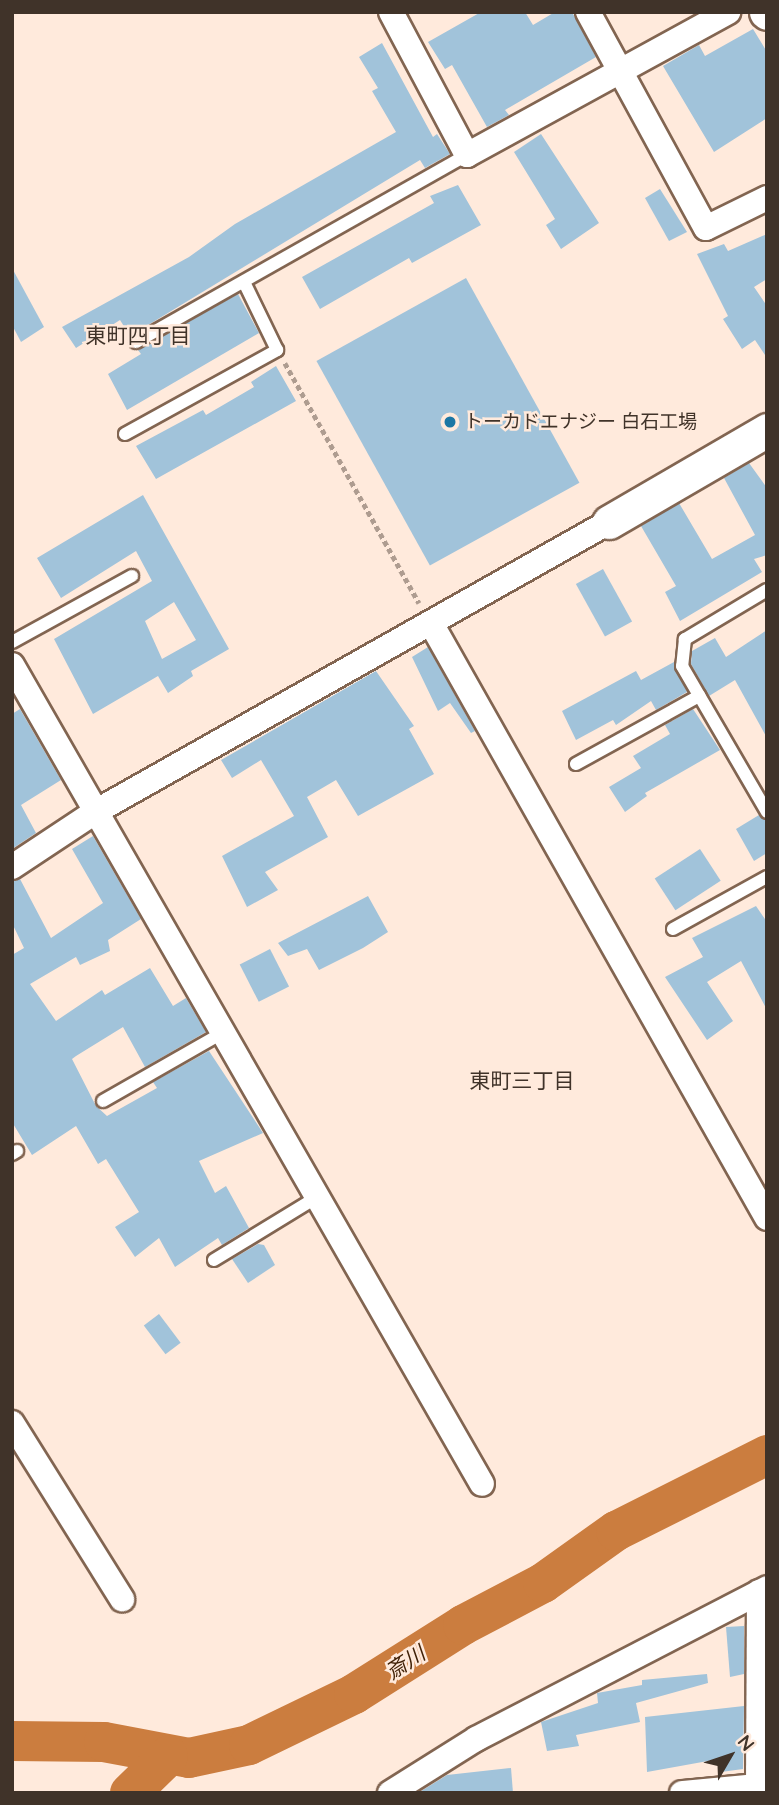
<!DOCTYPE html>
<html>
<head>
<meta charset="utf-8">
<style>
  body { margin:0 }
  #map { position:relative; width:779px; height:1805px; overflow:hidden; background:#ffeadc; font-family:Quicksand,"Noto Sans JP",sans-serif }
  div>[style] { position:absolute }
  .river>* { height:40px; margin:-20px; padding:0 20px; transform-origin:20px; border-radius:20px; background:#cb7d3f }
  .building>* { inset:0; background:#a1c3da; transform-origin:0 0 }
  .path>* { height:4.5px; margin-top:-2.25px; transform-origin:0; background:repeating-linear-gradient(90deg,#ae9c90 0 5px,transparent 0 8.5px) }
  .roads { filter:drop-shadow(2px 0 #826551) drop-shadow(-2px 0 #826551) drop-shadow(0 2px #826551) drop-shadow(0 -2px #826551) }
  .lane>* { height:12px; margin:-6px; padding:0 6px; transform-origin:6px; border-radius:6px; background:#fff }
  .street>* { height:24px; margin:-12px; padding:0 12px; transform-origin:12px; border-radius:12px; background:#fff }
  .secondary>* { height:33px; margin:-16.5px; padding:0 16.5px; transform-origin:16.5px; border-radius:16.5px; background:#fff }
  .dots>* { width:19px; height:19px; translate:-50% -50%; box-sizing:border-box; border:4px solid #ffeadc; border-radius:50% }
  span { translate:-50% -50%; white-space:nowrap; text-align:center; line-height:1.15; -webkit-text-stroke:5px #ffeadc; paint-order:stroke }
  .poi-label { font-size:19px; color:#403329 }
  .left { translate:0 -50%; text-align:left }
  .neighbourhood-label { font-size:21px; color:#403329 }
  .water-label { font-size:21px; color:#422208; font-style:italic }
  .frame { position:absolute; inset:0; border:14px solid #403329; pointer-events:none }
  .north { position:absolute; left:695px; top:1721px; width:70px; height:70px; -webkit-text-stroke:5px #ffeadc; paint-order:stroke; rotate:51deg; font-size:19px; font-weight:700; line-height:28px; text-align:center; color:#403329 }
  .north::after { content:''; display:block; margin:auto; width:24px; height:32px; background:#403329; clip-path:polygon(50% 0,100% 100%,50% 72%,0 100%) }
</style>
</head>
<body>
<div id="map">
  <div class="river">
    <i style="left:12px;top:1741px;width:92px;rotate:0.6deg"></i>
    <i style="left:104px;top:1742px;width:86px;rotate:10.7deg"></i>
    <i style="left:189px;top:1758px;width:61px;rotate:-12.2deg"></i>
    <i style="left:249px;top:1745px;width:117px;rotate:-25.9deg"></i>
    <i style="left:354px;top:1694px;width:129px;rotate:-32.3deg"></i>
    <i style="left:463px;top:1625px;width:90px;rotate:-27.7deg"></i>
    <i style="left:543px;top:1583px;width:90px;rotate:-35.5deg"></i>
    <i style="left:616px;top:1531px;width:169px;rotate:-26.7deg"></i>
    <i style="left:130px;top:1793px;width:53px;rotate:-44.2deg"></i>
  </div>
  <div class="building">
    <i style="clip-path:polygon(481px 12px,525px 12px,533px 25px,555px 12px,572px 12px,596px 57px,505px 110px,509px 115px,487px 127px,452px 65px,445px 69px,428px 42px)"></i>
    <i style="clip-path:polygon(753px 29px,767px 52px,767px 118px,714px 152px,663px 66px,699px 45px,705px 56px)"></i>
    <i style="clip-path:polygon(382px 43px,433px 137px,437px 134px,450px 154px,425px 168px,420px 160px,130px 336px,120px 320px,76px 348px,62px 327px,189px 257px,235px 224px,396px 132px,372px 91px,378px 88px,359px 57px)"></i>
    <i style="clip-path:polygon(541px 134px,599px 223px,561px 249px,546px 225px,555px 219px,514px 152px)"></i>
    <i style="clip-path:polygon(458px 185px,481px 225px,412px 263px,409px 258px,320px 309px,302px 277px,434px 203px,430px 196px)"></i>
    <i style="clip-path:polygon(660px 189px,687px 232px,669px 241px,645px 198px)"></i>
    <i style="clip-path:polygon(767px 234px,767px 279px,754px 287px,767px 306px,767px 358px,755px 340px,742px 349px,723px 319px,728px 316px,697px 254px,724px 244px,728px 251px)"></i>
    <i style="clip-path:polygon(12px 268px,44px 327px,21px 342px,12px 325px)"></i>
    <i style="left:466px;top:278px;width:234px;height:171px;rotate:61deg"></i>
    <i style="clip-path:polygon(238px 294px,259px 333px,127px 410px,108px 374px,141px 354px,138px 350px)"></i>
    <i style="clip-path:polygon(276px 366px,296px 401px,156px 479px,136px 446px,203px 410px,206px 415px,254px 387px,251px 382px)"></i>
    <i style="clip-path:polygon(749px 463px,767px 488px,767px 555px,754px 559px,762px 572px,680px 621px,665px 592px,676px 586px,641px 526px,679px 503px,712px 559px,755px 535px,724px 478px)"></i>
    <i style="clip-path:polygon(evenodd,143px 495px,229px 649px,191px 671px,193px 676px,168px 693px,158px 676px,93px 714px,54px 639px,152px 581px,136px 551px,61px 598px,37px 558px,143px 495px,174px 602px,196px 640px,162px 659px,145px 621px,174px 602px)"></i>
    <i style="left:603px;top:569px;width:60px;height:31px;rotate:61deg"></i>
    <i style="clip-path:polygon(767px 630px,767px 738px,735px 680px,709px 696px,691px 664px,692px 651px,715px 638px,726px 657px)"></i>
    <i style="clip-path:polygon(428px 647px,475px 731px,471px 733px,450px 703px,438px 711px,412px 657px)"></i>
    <i style="clip-path:polygon(674px 662px,687px 692px,656px 710px,651px 701px,616px 725px,613px 720px,576px 740px,562px 711px,636px 671px,641px 680px)"></i>
    <i style="clip-path:polygon(376px 671px,414px 726px,409px 729px,434px 774px,358px 816px,336px 780px,307px 797px,328px 837px,265px 872px,278px 890px,247px 907px,222px 856px,294px 816px,261px 760px,232px 778px,221px 760px)"></i>
    <i style="clip-path:polygon(20px 709px,61px 780px,21px 805px,36px 833px,12px 849px,12px 714px)"></i>
    <i style="clip-path:polygon(693px 709px,720px 750px,645px 793px,647px 796px,625px 812px,609px 787px,641px 768px,633px 756px,670px 734px,665px 725px)"></i>
    <i style="clip-path:polygon(759px 815px,767px 821px,767px 853px,754px 861px,736px 829px)"></i>
    <i style="clip-path:polygon(93px 836px,141px 919px,108px 940px,110px 951px,80px 965px,76px 957px,30px 984px,56px 1021px,102px 990px,105px 995px,150px 968px,173px 1006px,186px 998px,206px 1032px,145px 1067px,123px 1027px,76px 1056px,72px 1059px,96px 1106px,107px 1116px,157px 1088px,153px 1082px,209px 1051px,263px 1133px,199px 1161px,215px 1193px,226px 1186px,249px 1228px,222px 1245px,218px 1238px,175px 1267px,159px 1238px,135px 1257px,115px 1227px,139px 1212px,106px 1159px,98px 1164px,76px 1126px,32px 1155px,12px 1122px,12px 955px,24px 948px,12px 923px,12px 882px,20px 879px,51px 938px,103px 903px,72px 849px)"></i>
    <i style="left:700px;top:849px;width:38px;height:54px;rotate:57deg"></i>
    <i style="clip-path:polygon(368px 896px,388px 932px,363px 948px,319px 970px,307px 949px,288px 956px,278px 943px)"></i>
    <i style="clip-path:polygon(756px 906px,767px 922px,767px 1010px,741px 961px,707px 982px,733px 1021px,707px 1040px,665px 977px,703px 957px,692px 938px)"></i>
    <i style="left:270px;top:949px;width:42px;height:34px;rotate:63deg"></i>
    <i style="clip-path:polygon(258px 1244px,264px 1245px,275px 1265px,248px 1283px,232px 1259px)"></i>
    <i style="left:159px;top:1314px;width:36px;height:19px;rotate:53deg"></i>
    <i style="clip-path:polygon(744px 1626px,744px 1674px,730px 1677px,726px 1627px)"></i>
    <i style="clip-path:polygon(707px 1674px,708px 1683px,636px 1703px,640px 1722px,576px 1735px,579px 1746px,547px 1751px,541px 1722px,598px 1703px,597px 1693px,642px 1685px,642px 1680px)"></i>
    <i style="clip-path:polygon(744px 1706px,743px 1769px,721px 1772px,719px 1759px,647px 1772px,645px 1717px)"></i>
    <i style="clip-path:polygon(511px 1768px,513px 1793px,418px 1793px,447px 1775px)"></i>
  </div>
  <div class="path">
    <i style="left:285px;top:363px;width:275px;rotate:60.8deg"></i>
  </div>
  <div class="roads">
    <div class="lane">
      <i style="left:136px;top:342px;width:380px;rotate:-29.5deg"></i>
      <i style="left:125px;top:434px;width:174px;rotate:-28.9deg"></i>
      <i style="left:277px;top:350px;width:76px;rotate:-115.9deg"></i>
      <i style="left:767px;top:590px;width:96px;rotate:149.1deg"></i>
      <i style="left:685px;top:639px;width:27px;rotate:96deg"></i>
      <i style="left:682px;top:666px;width:169px;rotate:59.8deg"></i>
      <i style="left:12px;top:642px;width:137px;rotate:-28.8deg"></i>
      <i style="left:576px;top:764px;width:141px;rotate:-28.9deg"></i>
      <i style="left:673px;top:929px;width:107px;rotate:-29deg"></i>
      <i style="left:103px;top:1101px;width:139px;rotate:-29.7deg"></i>
      <i style="left:12px;top:1154px;width:6px;rotate:-31deg"></i>
      <i style="left:214px;top:1260px;width:123px;rotate:-31.4deg"></i>
    </div>
    <div class="street">
      <i style="left:391px;top:12px;width:162px;rotate:62deg"></i>
      <i style="left:467px;top:155px;width:298px;rotate:-28.7deg"></i>
      <i style="left:588px;top:12px;width:246px;rotate:61.4deg"></i>
      <i style="left:706px;top:228px;width:68px;rotate:-26.2deg"></i>
      <i style="left:432px;top:625px;width:681px;rotate:60.54deg"></i>
      <i style="left:12px;top:665px;width:944px;rotate:60.15deg"></i>
      <i style="left:12px;top:867px;width:100px;rotate:-33.5deg"></i>
      <i style="left:95px;top:812px;width:590px;rotate:-29.43deg"></i>
      <i style="left:12px;top:1423px;width:208px;rotate:58deg"></i>
      <i style="left:758px;top:1786px;width:194px;rotate:-89.7deg"></i>
      <i style="left:390px;top:1793px;width:102px;rotate:-32.1deg"></i>
      <i style="left:476px;top:1739px;width:328px;rotate:-27.4deg"></i>
      <i style="left:682px;top:1793px;width:85px;rotate:-5.4deg"></i>
    </div>
    <div class="secondary">
      <i style="left:766px;top:12px;width:1px;rotate:45deg"></i>
      <i style="left:609px;top:522px;width:183px;rotate:-30.2deg"></i>
    </div>
  </div>
  <div class="dots">
    <i style="left:450px;top:422px;background:#1b76a4"></i>
  </div>
  <div class="poi-label">
    <span class="left" style="left:464px;top:422px">トーカドエナジー 白石工場</span>
  </div>
  <div class="neighbourhood-label">
    <span style="left:138px;top:335px">東町四丁目</span>
    <span style="left:522px;top:1080px">東町三丁目</span>
  </div>
  <div class="water-label">
    <span style="left:405px;top:1662px;rotate:-33deg">斎川</span>
  </div>
  <div class="frame"></div>
  <div class="north">N</div>
</div>
</body>
</html>
